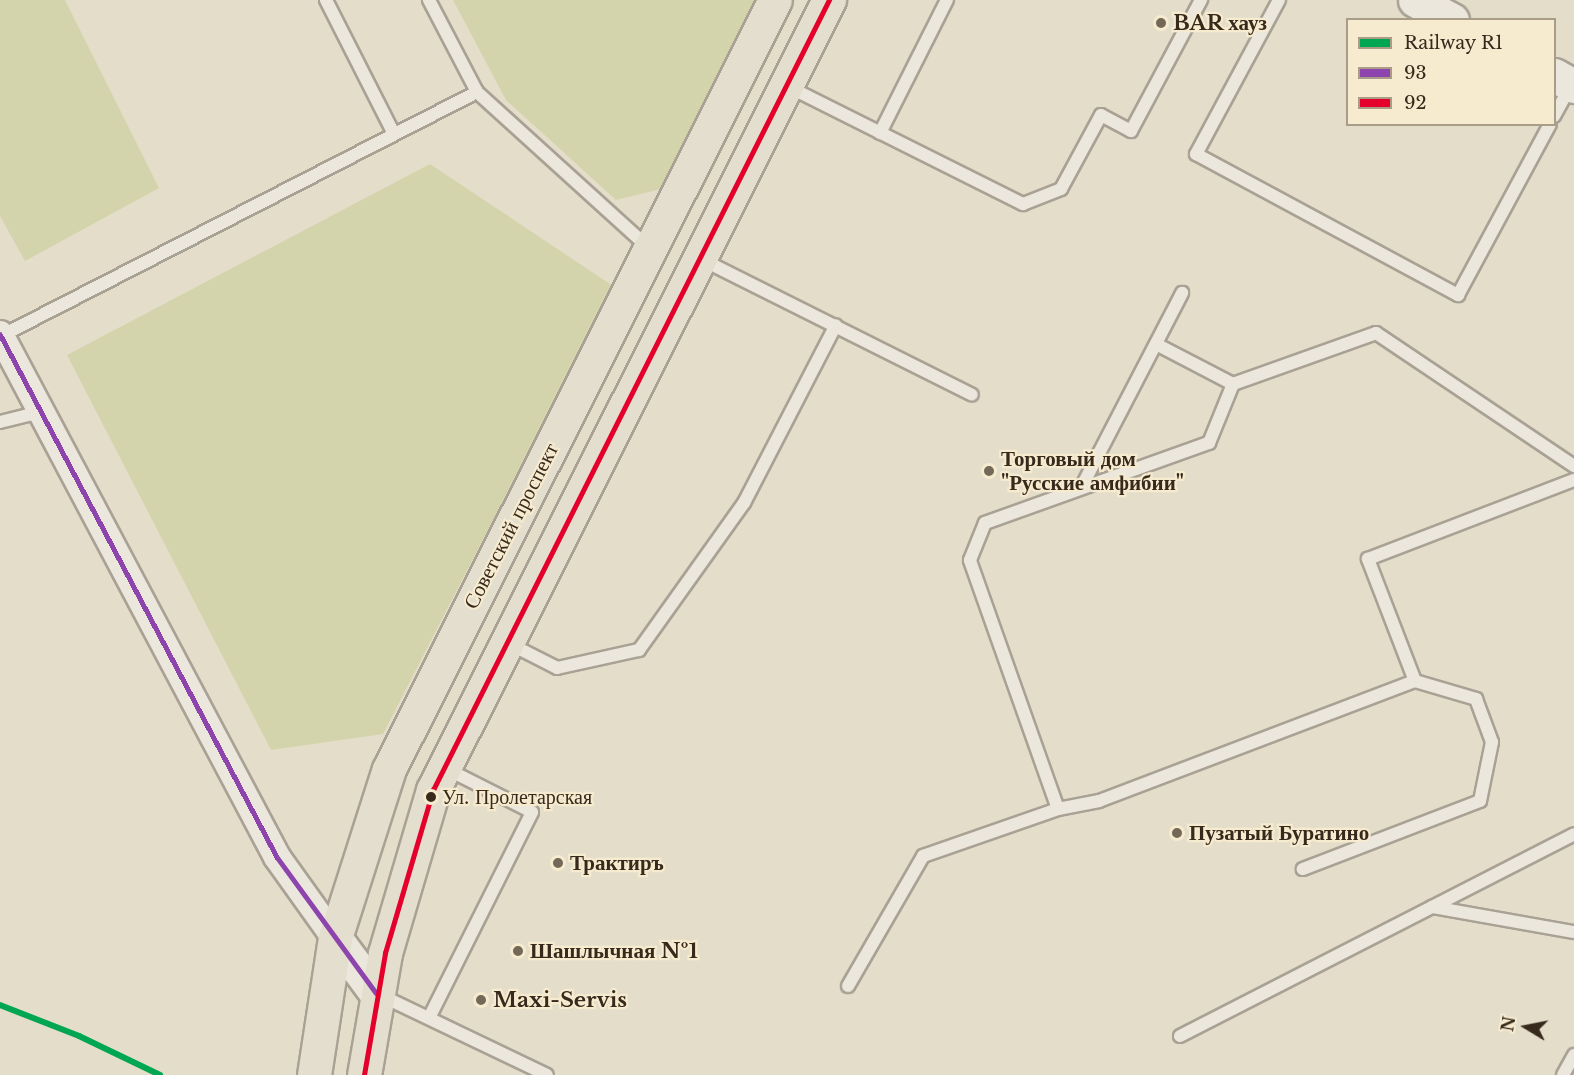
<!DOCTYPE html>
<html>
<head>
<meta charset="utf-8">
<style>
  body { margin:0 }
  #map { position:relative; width:1574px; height:1075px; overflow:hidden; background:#e4ddca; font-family:"Libre Baskerville",serif }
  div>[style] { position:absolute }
  .green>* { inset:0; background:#d4d4ac }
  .roads { filter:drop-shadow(2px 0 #a9a194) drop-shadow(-2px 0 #a9a194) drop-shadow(0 2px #a9a194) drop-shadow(0 -2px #a9a194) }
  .service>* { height:12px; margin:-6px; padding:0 6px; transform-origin:6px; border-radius:6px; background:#ece7dd }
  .minor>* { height:26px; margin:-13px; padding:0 13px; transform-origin:13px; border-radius:13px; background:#ece7dd }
  .secondary>* { height:33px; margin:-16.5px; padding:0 16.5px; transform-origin:16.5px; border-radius:16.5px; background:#ece7dd }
  .primary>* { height:33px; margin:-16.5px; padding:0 16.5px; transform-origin:16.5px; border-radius:16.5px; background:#e4dece }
  .bus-1>* { height:4.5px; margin:-2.25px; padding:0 2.25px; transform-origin:2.25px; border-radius:2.25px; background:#8e44ad }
  .bus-2>* { height:4.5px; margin:-2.25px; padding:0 2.25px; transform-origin:2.25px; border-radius:2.25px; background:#e4002b }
  .rail-1>* { height:6px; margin:-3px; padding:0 3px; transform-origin:3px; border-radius:3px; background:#00a651 }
  .dots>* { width:16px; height:16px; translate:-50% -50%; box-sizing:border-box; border:3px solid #f6ebcf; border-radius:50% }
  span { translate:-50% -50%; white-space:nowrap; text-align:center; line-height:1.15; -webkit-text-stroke:4.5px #f6ebcf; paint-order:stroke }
  .bus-label { font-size:20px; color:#37291c }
  .left { translate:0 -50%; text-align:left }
  .poi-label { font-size:21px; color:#37291c; font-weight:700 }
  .street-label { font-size:21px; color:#37291c }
  .legend { position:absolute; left:1346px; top:18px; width:210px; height:108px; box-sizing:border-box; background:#f6ebcf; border:2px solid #aa9d87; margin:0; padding:8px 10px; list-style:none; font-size:18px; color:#37291c }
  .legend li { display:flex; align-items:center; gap:12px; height:30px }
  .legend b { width:30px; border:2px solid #aa9d87 }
  .north { position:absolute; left:1496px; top:997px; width:60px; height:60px; -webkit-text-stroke:4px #f6ebcf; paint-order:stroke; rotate:280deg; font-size:16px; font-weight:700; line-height:24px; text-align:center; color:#37291c }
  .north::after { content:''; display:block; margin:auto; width:21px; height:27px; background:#37291c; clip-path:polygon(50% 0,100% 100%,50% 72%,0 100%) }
</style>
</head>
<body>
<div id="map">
  <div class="green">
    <i style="clip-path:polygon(0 0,65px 0,159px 188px,25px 261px,0 216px)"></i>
    <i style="clip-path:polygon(453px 0,756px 0,661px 189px,616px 200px,506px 100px)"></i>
    <i style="clip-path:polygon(430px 164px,613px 286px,383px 734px,271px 750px,67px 355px)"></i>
  </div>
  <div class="roads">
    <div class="service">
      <i style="left:326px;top:0;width:150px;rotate:63.1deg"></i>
      <i style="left:429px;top:0;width:104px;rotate:62.4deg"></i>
      <i style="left:477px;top:92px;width:231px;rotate:42.2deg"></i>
      <i style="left:1279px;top:0;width:175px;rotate:118.3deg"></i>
      <i style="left:1196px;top:154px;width:298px;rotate:28.3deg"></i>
      <i style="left:1458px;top:295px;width:194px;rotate:-61.7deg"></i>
      <i style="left:787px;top:86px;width:264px;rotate:26.6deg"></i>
      <i style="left:1023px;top:204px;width:41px;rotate:-21.5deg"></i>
      <i style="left:1061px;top:189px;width:84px;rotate:-61.6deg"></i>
      <i style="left:1101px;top:115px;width:34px;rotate:28deg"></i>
      <i style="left:1131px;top:131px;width:149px;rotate:-61.9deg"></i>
      <i style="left:1554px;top:116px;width:35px;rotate:-61deg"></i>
      <i style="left:880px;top:133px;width:149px;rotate:-63.3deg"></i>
      <i style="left:699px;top:258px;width:305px;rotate:26.6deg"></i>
      <i style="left:1px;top:336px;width:535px;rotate:-27.14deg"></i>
      <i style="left:1156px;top:344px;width:87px;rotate:27.5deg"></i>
      <i style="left:0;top:422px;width:41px;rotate:-14deg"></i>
      <i style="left:1081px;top:488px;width:220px;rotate:-62.6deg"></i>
      <i style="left:508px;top:643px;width:55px;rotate:27deg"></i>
      <i style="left:557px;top:668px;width:84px;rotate:-12.4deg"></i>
      <i style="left:639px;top:650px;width:181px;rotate:-54.5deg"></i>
      <i style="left:744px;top:503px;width:200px;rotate:-62.7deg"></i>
      <i style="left:1415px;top:681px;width:131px;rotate:-111.1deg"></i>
      <i style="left:1368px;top:559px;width:221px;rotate:-21deg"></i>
      <i style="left:1058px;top:809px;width:264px;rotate:-109.5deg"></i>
      <i style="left:970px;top:560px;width:40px;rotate:-68deg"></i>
      <i style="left:985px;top:523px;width:238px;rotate:-19.7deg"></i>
      <i style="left:1209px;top:443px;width:64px;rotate:-67.9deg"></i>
      <i style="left:1233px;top:384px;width:152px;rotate:-19.6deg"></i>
      <i style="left:1376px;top:333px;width:239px;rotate:33.9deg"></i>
      <i style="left:1432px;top:907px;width:144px;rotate:10deg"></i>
      <i style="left:848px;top:986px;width:150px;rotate:-60deg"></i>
      <i style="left:923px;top:856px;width:143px;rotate:-19.2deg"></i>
      <i style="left:1058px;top:809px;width:42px;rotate:-11deg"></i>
      <i style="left:1099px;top:801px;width:338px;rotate:-20.8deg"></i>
      <i style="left:1415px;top:681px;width:64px;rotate:16.4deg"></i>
      <i style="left:1476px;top:699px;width:46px;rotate:69.6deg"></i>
      <i style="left:1492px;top:742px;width:60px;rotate:101.5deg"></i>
      <i style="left:1480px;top:801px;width:190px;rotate:159deg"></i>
      <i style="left:380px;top:995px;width:185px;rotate:25.6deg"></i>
      <i style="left:429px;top:1018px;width:230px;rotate:-63.4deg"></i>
      <i style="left:532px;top:812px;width:97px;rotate:-153.2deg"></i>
      <i style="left:1180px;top:1036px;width:443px;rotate:-27.1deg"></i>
      <i style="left:1563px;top:1075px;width:23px;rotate:-61deg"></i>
    </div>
    <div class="minor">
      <i style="left:0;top:334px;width:592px;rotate:62.09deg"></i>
      <i style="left:277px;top:857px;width:100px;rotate:54.4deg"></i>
    </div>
    <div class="secondary">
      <i style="left:1415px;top:0;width:42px;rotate:28.4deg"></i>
      <i style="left:1554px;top:75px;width:23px;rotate:29deg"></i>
      <i style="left:335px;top:938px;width:69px;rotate:53.3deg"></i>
    </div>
    <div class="primary">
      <i style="left:314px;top:1075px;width:139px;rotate:-81.3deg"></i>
      <i style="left:335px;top:938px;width:177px;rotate:-72.3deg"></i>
      <i style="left:389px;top:769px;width:860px;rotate:-63.35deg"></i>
      <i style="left:364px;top:1075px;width:124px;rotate:-80.2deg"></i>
      <i style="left:385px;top:953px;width:170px;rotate:-73.6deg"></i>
      <i style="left:433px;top:790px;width:884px;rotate:-63.38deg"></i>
    </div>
  </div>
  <div class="bus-1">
    <i style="left:0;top:334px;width:592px;rotate:62.09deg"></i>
    <i style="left:277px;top:857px;width:168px;rotate:53.9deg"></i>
  </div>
  <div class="bus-2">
    <i style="left:364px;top:1075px;width:124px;rotate:-80.2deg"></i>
    <i style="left:385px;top:953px;width:170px;rotate:-73.6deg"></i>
    <i style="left:433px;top:790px;width:884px;rotate:-63.38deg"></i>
  </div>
  <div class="rail-1">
    <i style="left:0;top:1005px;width:85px;rotate:21.4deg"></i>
    <i style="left:79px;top:1036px;width:90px;rotate:25.7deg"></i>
  </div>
  <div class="dots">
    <i style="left:1161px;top:23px;background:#746859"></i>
    <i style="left:989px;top:471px;background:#746859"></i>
    <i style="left:431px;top:797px;background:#37291c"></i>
    <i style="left:1177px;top:833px;background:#746859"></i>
    <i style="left:558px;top:863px;background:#746859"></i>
    <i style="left:518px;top:951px;background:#746859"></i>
    <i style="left:481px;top:1000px;background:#746859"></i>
  </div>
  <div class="bus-label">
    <span class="left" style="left:442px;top:797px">Ул. Пролетарская</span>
  </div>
  <div class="poi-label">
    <span class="left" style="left:1173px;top:23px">BAR хауз</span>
    <span class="left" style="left:1001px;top:471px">Торговый дом<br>"Русские амфибии"</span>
    <span class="left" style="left:1189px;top:833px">Пузатый Буратино</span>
    <span class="left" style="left:570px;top:863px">Трактиръ</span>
    <span class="left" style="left:530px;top:951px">Шашлычная №1</span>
    <span class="left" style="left:493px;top:1000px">Maxi-Servis</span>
  </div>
  <div class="street-label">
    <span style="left:511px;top:526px;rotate:-63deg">Советский проспект</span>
  </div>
  <ul class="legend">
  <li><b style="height:8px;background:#00a651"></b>Railway R1</li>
  <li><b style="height:8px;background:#8e44ad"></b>93</li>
  <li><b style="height:8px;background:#e4002b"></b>92</li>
  </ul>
  <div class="north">N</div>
</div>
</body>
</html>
